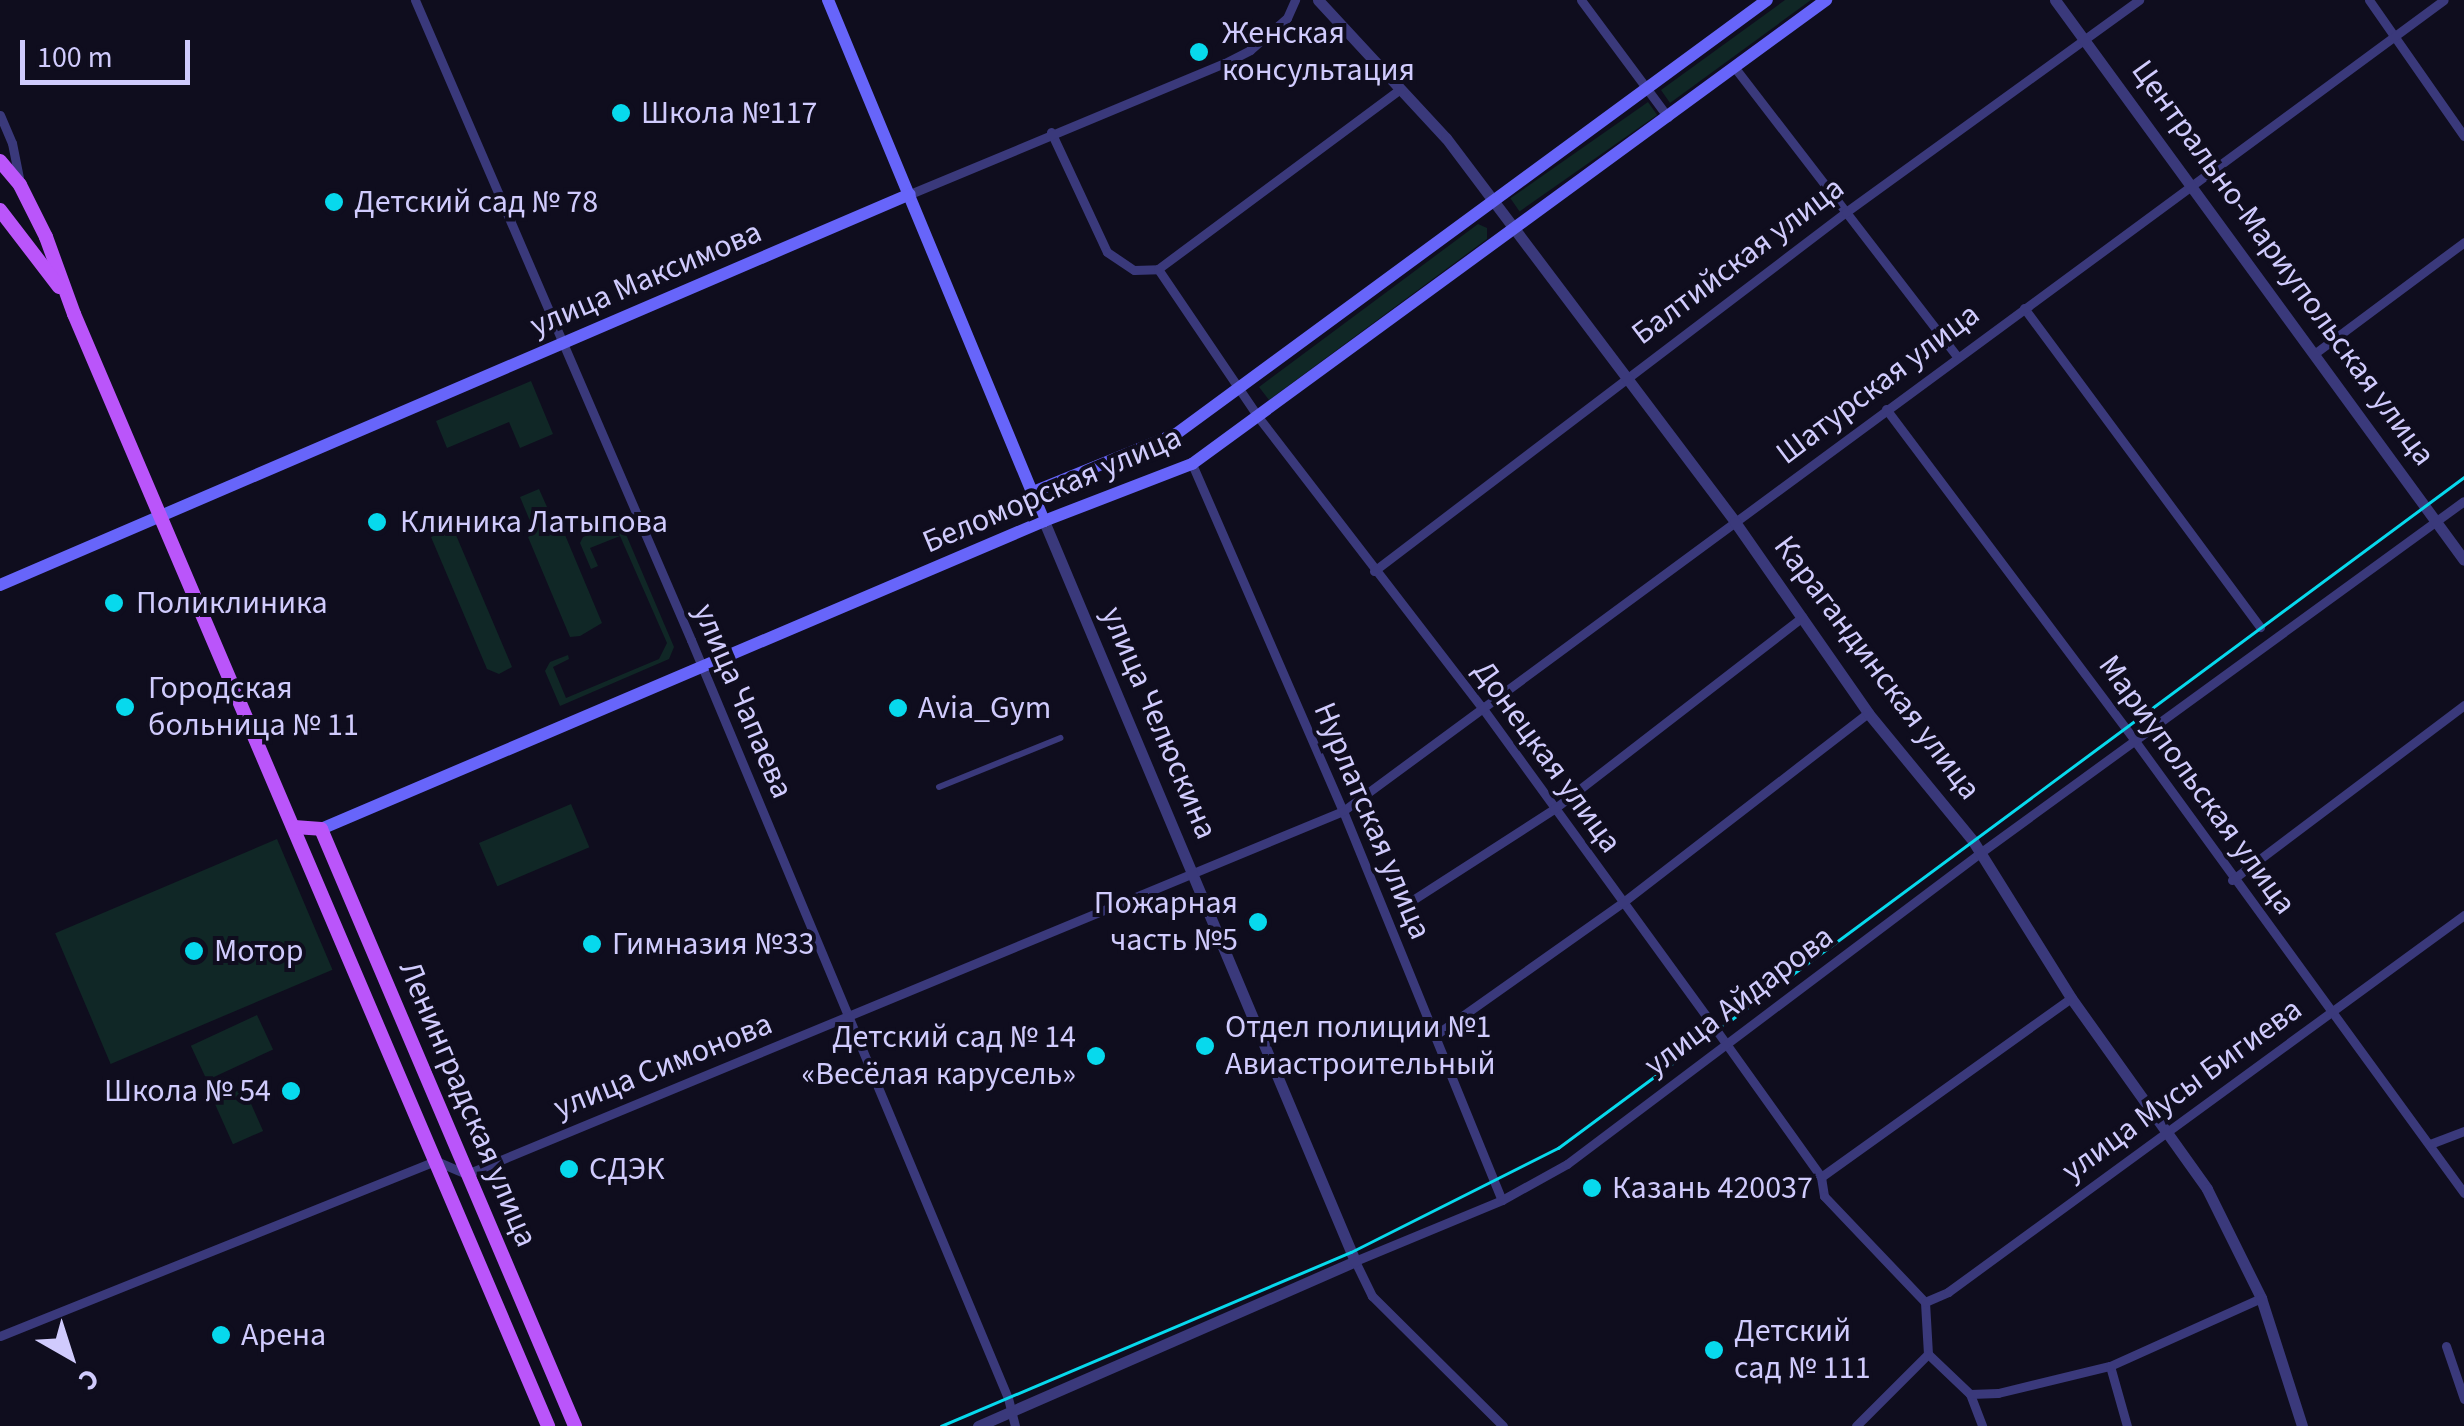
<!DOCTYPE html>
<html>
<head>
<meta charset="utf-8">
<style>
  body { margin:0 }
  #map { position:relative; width:2464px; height:1426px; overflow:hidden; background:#0f0d1e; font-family:"Source Sans 3",sans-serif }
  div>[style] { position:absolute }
  .green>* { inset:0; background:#102726; transform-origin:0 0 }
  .pedestrian>* { height:6px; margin:-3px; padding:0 3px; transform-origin:3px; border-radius:3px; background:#3a397b }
  .minor>* { height:9px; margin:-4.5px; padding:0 4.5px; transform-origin:4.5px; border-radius:4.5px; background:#3a397b }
  .tertiary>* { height:11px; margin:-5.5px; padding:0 5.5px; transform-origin:5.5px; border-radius:5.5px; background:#3a397b }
  .secondary>* { height:12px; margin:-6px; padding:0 6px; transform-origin:6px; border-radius:6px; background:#6765fa }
  .primary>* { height:14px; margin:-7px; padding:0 7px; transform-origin:7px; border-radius:7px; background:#ba55fa }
  .tram>* { height:2.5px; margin:-1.25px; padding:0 1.25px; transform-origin:1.25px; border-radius:1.25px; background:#07d9ed }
  .dots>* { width:28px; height:28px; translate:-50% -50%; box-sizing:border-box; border:5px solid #0f0d1e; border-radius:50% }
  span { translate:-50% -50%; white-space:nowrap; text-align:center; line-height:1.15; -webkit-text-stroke:8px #0f0d1e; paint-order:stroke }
  .poi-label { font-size:32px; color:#d0cbfd }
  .left { translate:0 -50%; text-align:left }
  .right { translate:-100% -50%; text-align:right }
  .street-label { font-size:32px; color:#d0cbfd }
  .north { position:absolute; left:20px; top:1306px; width:100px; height:100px; -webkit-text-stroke:8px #0f0d1e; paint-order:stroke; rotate:141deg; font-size:28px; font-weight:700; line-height:40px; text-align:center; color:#d0cbfd }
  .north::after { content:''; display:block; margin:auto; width:35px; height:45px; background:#d0cbfd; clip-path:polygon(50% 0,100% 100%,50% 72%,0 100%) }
  .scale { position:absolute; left:20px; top:40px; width:170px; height:45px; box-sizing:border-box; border:5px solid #d0cbfd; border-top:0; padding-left:12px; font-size:30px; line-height:35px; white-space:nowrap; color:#d0cbfd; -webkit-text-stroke:8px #0f0d1e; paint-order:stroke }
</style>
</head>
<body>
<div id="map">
  <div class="green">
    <i style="clip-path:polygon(1785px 0,1811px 0,1670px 103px,1661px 90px)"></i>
    <i style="left:1648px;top:102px;width:16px;height:168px;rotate:55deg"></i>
    <i style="clip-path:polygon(1478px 224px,1487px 228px,1487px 239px,1269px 400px,1259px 387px)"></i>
    <i style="clip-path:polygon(531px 381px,553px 434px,520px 448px,509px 422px,447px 448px,436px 421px)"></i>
    <i style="clip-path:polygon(539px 489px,555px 525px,560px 523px,602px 623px,580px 636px,570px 637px,528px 537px,535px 533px,520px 497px)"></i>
    <i style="clip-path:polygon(618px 523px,622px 525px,674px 647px,669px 659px,560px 706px,545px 671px,550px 662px,568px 655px,569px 659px,553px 667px,566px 698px,659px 659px,667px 643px,620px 536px,590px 548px,598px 566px,591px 569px,580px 543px,583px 537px)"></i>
    <i style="clip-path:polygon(453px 528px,512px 667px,499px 674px,487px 669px,431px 537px)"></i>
    <i style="left:571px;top:804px;width:47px;height:100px;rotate:67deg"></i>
    <i style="left:277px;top:839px;width:142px;height:241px;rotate:67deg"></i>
    <i style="left:257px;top:1015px;width:38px;height:73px;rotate:65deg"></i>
    <i style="left:244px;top:1088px;width:47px;height:33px;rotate:66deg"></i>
  </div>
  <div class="pedestrian">
    <i style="left:939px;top:787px;width:131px;rotate:-22deg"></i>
  </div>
  <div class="minor">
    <i style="left:415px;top:0;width:697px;rotate:66.67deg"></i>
    <i style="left:691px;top:640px;width:822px;rotate:67.31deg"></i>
    <i style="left:1008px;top:1398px;width:29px;rotate:76deg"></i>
    <i style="left:1581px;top:0;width:146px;rotate:53.4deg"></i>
    <i style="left:2369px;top:0;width:166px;rotate:55.1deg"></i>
    <i style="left:1735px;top:68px;width:364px;rotate:52.4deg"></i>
    <i style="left:0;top:115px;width:30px;rotate:67deg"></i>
    <i style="left:12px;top:143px;width:41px;rotate:78.7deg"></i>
    <i style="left:1051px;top:132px;width:132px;rotate:65deg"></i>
    <i style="left:1107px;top:252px;width:32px;rotate:34deg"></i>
    <i style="left:1134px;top:270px;width:24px;rotate:-2deg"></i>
    <i style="left:1158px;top:269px;width:180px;rotate:55.9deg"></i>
    <i style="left:1259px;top:418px;width:364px;rotate:52.4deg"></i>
    <i style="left:1481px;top:706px;width:402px;rotate:54deg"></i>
    <i style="left:1717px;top:1031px;width:179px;rotate:54.5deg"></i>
    <i style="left:1821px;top:1177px;width:19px;rotate:81deg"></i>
    <i style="left:1824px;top:1196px;width:146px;rotate:46.4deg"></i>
    <i style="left:1925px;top:1302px;width:52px;rotate:86.7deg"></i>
    <i style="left:1928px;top:1354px;width:58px;rotate:43.6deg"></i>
    <i style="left:1970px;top:1394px;width:34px;rotate:69deg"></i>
    <i style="left:910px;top:194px;width:341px;rotate:-22.6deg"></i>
    <i style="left:1225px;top:63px;width:28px;rotate:-27deg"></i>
    <i style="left:1250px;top:50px;width:49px;rotate:-40.9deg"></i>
    <i style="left:1287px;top:18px;width:20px;rotate:-66deg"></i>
    <i style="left:1158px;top:269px;width:299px;rotate:-36.6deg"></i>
    <i style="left:2024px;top:308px;width:397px;rotate:53.5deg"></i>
    <i style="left:2314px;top:354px;width:187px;rotate:-36.7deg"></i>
    <i style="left:1886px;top:409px;width:415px;rotate:53.1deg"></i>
    <i style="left:2135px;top:741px;width:559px;rotate:53.95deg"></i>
    <i style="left:1192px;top:464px;width:378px;rotate:66.5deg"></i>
    <i style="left:1343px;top:811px;width:420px;rotate:67.8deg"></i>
    <i style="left:1374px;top:571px;width:593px;rotate:-37.26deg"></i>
    <i style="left:1846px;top:212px;width:362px;rotate:-35.9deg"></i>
    <i style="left:2232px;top:880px;width:291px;rotate:-37deg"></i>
    <i style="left:1408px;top:903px;width:174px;rotate:-32.8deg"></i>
    <i style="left:1554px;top:809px;width:314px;rotate:-37.7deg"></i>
    <i style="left:1434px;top:1036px;width:230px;rotate:-35.3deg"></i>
    <i style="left:1622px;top:903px;width:311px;rotate:-37.7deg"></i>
    <i style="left:2430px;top:1144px;width:36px;rotate:-21deg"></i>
    <i style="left:1821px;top:1177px;width:307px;rotate:-35.6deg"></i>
    <i style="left:1925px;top:1302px;width:25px;rotate:-23deg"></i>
    <i style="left:1948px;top:1292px;width:639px;rotate:-36.15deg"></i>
    <i style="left:0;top:1336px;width:470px;rotate:-21.9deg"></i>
    <i style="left:436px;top:1161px;width:34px;rotate:23deg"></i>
    <i style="left:467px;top:1174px;width:948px;rotate:-22.51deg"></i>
    <i style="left:1343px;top:811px;width:1367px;rotate:-36.38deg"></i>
    <i style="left:2446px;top:1346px;width:56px;rotate:71.2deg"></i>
    <i style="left:2110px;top:1366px;width:62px;rotate:74.2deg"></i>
    <i style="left:1970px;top:1394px;width:28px;rotate:-2deg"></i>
    <i style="left:1998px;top:1393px;width:115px;rotate:-13.6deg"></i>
    <i style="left:2110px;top:1366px;width:166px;rotate:-24.2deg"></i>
    <i style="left:1503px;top:1426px;width:185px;rotate:-135.2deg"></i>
    <i style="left:1372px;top:1296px;width:39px;rotate:-116deg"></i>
    <i style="left:1355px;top:1261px;width:159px;rotate:-22.5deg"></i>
    <i style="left:1502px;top:1200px;width:74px;rotate:-29deg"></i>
    <i style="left:1567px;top:1164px;width:517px;rotate:-36.98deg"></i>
    <i style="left:1980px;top:853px;width:598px;rotate:-36.03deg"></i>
    <i style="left:1856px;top:1426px;width:102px;rotate:-45deg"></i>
  </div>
  <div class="tertiary">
    <i style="left:1318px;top:0;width:188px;rotate:47.2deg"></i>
    <i style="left:1446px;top:138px;width:481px;rotate:53deg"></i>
    <i style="left:1735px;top:522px;width:233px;rotate:55.1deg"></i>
    <i style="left:1868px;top:713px;width:166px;rotate:50.6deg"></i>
    <i style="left:1973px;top:841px;width:185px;rotate:58deg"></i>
    <i style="left:2071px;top:998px;width:234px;rotate:54.5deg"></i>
    <i style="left:2207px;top:1189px;width:122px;rotate:63.6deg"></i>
    <i style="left:2261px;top:1298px;width:134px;rotate:72.2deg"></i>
    <i style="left:2055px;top:0;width:693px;rotate:53.86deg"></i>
    <i style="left:978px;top:1426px;width:412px;rotate:-23.6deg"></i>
    <i style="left:1355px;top:1261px;width:803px;rotate:-112.8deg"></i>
  </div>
  <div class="secondary">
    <i style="left:828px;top:0;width:564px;rotate:67.48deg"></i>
    <i style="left:1033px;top:492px;width:154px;rotate:-22.1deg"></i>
    <i style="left:1176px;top:434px;width:733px;rotate:-36.29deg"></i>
    <i style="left:0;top:585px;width:990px;rotate:-23.25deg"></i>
    <i style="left:321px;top:829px;width:786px;rotate:-23.07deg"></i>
    <i style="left:1044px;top:521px;width:159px;rotate:-21.1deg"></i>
    <i style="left:1192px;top:464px;width:786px;rotate:-36.2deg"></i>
  </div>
  <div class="primary">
    <i style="left:0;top:161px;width:31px;rotate:50deg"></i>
    <i style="left:20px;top:185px;width:58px;rotate:63.4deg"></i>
    <i style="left:46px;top:237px;width:82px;rotate:70deg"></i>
    <i style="left:74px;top:314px;width:1209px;rotate:66.91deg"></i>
    <i style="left:0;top:210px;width:97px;rotate:52.5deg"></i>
    <i style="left:294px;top:827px;width:27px;rotate:4deg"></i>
    <i style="left:321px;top:829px;width:649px;rotate:66.95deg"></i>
  </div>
  <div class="tram">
    <i style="left:941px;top:1426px;width:445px;rotate:-23deg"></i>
    <i style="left:1351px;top:1252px;width:232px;rotate:-26.7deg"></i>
    <i style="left:1558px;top:1148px;width:1127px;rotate:-36.52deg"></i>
  </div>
  <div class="dots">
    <i style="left:1199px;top:52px;background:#07d9ed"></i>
    <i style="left:621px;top:113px;background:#07d9ed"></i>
    <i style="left:334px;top:202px;background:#07d9ed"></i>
    <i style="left:377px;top:522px;background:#07d9ed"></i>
    <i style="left:114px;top:603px;background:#07d9ed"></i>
    <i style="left:125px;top:707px;background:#07d9ed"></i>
    <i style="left:898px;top:708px;background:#07d9ed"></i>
    <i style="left:1258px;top:922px;background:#07d9ed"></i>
    <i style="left:592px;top:944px;background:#07d9ed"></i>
    <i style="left:194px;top:951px;background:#07d9ed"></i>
    <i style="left:1205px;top:1046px;background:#07d9ed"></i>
    <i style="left:1096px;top:1056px;background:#07d9ed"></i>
    <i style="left:291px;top:1091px;background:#07d9ed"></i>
    <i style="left:569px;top:1169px;background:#07d9ed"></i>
    <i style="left:1592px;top:1188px;background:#07d9ed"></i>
    <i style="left:221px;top:1335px;background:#07d9ed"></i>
    <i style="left:1714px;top:1350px;background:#07d9ed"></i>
  </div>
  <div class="poi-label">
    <span class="left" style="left:1222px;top:52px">Женская<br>консультация</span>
    <span class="left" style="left:641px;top:113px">Школа №117</span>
    <span class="left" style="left:354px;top:202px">Детский сад № 78</span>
    <span class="left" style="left:400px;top:522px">Клиника Латыпова</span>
    <span class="left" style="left:136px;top:603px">Поликлиника</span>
    <span class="left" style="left:148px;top:707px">Городская<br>больница № 11</span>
    <span class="left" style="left:918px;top:708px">Avia_Gym</span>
    <span class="right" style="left:1238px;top:922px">Пожарная<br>часть №5</span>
    <span class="left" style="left:612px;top:944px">Гимназия №33</span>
    <span class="left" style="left:214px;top:951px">Мотор</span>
    <span class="left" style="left:1225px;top:1046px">Отдел полиции №1<br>Авиастроительный</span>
    <span class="right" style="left:1076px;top:1056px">Детский сад № 14<br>«Весёлая карусель»</span>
    <span class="right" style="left:271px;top:1091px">Школа № 54</span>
    <span class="left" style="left:589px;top:1169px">СДЭК</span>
    <span class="left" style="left:1612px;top:1188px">Казань 420037</span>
    <span class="left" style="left:1734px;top:1350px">Детский<br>сад № 111</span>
    <span class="left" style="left:241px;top:1335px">Арена</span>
  </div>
  <div class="street-label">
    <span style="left:1738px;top:261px;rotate:-37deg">Балтийская улица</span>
    <span style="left:2283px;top:263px;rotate:54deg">Центрально-Мариупольская улица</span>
    <span style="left:646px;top:279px;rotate:-23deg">улица Максимова</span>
    <span style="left:1878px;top:384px;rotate:-37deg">Шатурская улица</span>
    <span style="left:1052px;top:490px;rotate:-23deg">Беломорская улица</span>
    <span style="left:1877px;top:668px;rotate:53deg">Карагандинская улица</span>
    <span style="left:743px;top:701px;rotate:67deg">улица Чапаева</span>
    <span style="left:1159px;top:723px;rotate:67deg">улица Челюскина</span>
    <span style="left:1547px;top:757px;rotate:54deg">Донецкая улица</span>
    <span style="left:2197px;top:785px;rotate:54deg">Мариупольская улица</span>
    <span style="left:1372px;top:821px;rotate:67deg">Нурлатская улица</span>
    <span style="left:1739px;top:1001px;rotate:-37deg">улица Айдарова</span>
    <span style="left:663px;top:1066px;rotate:-22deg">улица Симонова</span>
    <span style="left:2182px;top:1090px;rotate:-36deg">улица Мусы Бигиева</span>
    <span style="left:468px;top:1104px;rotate:67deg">Ленинградская улица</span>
  </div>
  <div class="north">С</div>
  <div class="scale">100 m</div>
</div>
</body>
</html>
